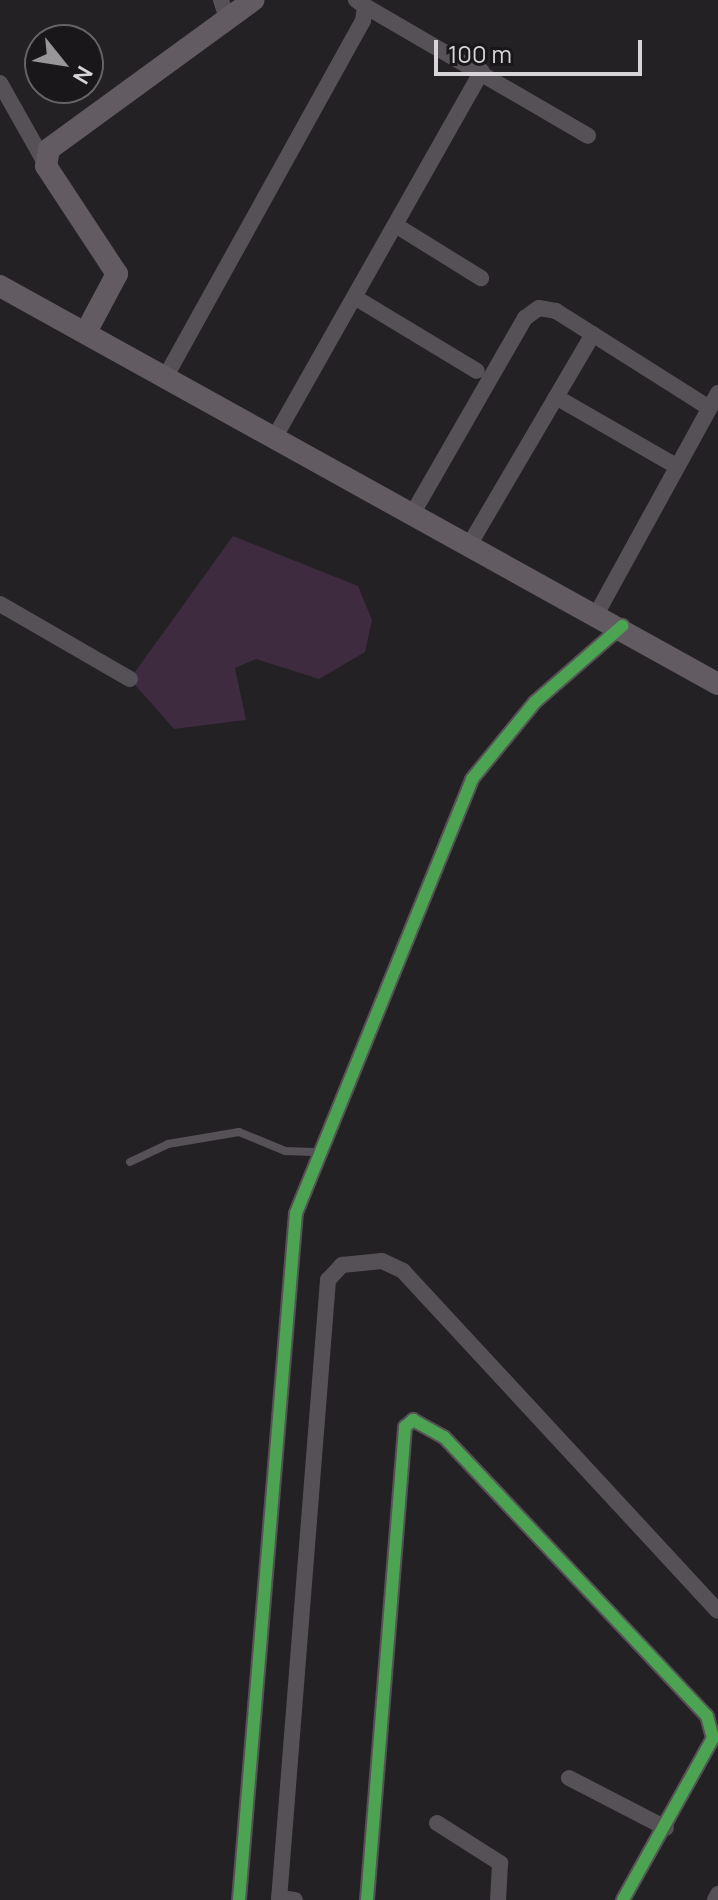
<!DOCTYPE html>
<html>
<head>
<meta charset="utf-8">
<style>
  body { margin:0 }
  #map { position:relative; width:718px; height:1900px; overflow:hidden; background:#232123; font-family:Manrope,sans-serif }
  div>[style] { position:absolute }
  .green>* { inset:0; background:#3f2b3f }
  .lane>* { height:8px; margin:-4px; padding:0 4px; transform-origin:4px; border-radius:4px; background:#565156 }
  .street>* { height:16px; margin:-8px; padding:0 8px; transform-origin:8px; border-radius:8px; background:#565156 }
  .secondary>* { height:22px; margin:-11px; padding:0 11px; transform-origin:11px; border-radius:11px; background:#625c62 }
  .cycleway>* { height:12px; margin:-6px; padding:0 6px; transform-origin:6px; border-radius:6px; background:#4ca352 }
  span { translate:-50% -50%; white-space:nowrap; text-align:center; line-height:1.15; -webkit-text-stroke:6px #1a171a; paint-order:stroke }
  .north { position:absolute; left:24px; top:24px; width:80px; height:80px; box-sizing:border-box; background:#1a171a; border:2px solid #666366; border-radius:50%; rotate:120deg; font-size:22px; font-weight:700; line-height:32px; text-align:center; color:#d7d5d7 }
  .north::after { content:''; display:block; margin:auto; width:28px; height:36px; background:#989698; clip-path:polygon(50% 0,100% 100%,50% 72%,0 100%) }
  .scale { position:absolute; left:434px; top:40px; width:208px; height:36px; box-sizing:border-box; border:4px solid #d7d5d7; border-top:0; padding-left:10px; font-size:24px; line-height:28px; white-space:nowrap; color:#d7d5d7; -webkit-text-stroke:6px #1a171a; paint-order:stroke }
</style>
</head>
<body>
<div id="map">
  <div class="green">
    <i style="clip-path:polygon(233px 536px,358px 586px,372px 620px,365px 652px,319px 679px,256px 659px,235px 668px,246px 720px,174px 729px,130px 679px)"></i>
  </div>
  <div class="lane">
    <i style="left:130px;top:1162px;width:42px;rotate:-25.3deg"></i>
    <i style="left:168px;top:1144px;width:72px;rotate:-9.6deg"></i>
    <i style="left:239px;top:1132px;width:50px;rotate:22.4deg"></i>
    <i style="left:285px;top:1151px;width:34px;rotate:2deg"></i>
  </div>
  <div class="street">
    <i style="left:221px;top:0;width:22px;rotate:72deg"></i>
    <i style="left:365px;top:6px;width:258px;rotate:30.2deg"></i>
    <i style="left:0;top:83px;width:90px;rotate:60.6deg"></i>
    <i style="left:397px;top:226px;width:99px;rotate:31.8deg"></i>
    <i style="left:356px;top:298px;width:141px;rotate:31.1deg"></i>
    <i style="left:166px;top:376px;width:406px;rotate:-61deg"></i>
    <i style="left:363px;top:21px;width:15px;rotate:-82deg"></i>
    <i style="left:365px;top:6px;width:11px;rotate:-146deg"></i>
    <i style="left:556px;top:397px;width:138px;rotate:29.9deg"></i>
    <i style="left:276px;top:435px;width:418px;rotate:-60.5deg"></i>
    <i style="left:414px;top:511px;width:223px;rotate:-60.1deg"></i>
    <i style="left:525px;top:318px;width:17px;rotate:-36deg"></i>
    <i style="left:539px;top:308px;width:17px;rotate:10deg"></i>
    <i style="left:556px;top:311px;width:180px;rotate:32.3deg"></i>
    <i style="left:471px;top:542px;width:241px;rotate:-59.6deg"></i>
    <i style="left:0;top:604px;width:150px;rotate:30deg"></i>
    <i style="left:597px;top:613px;width:251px;rotate:-61.2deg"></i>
    <i style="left:569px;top:1778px;width:109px;rotate:27.3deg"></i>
    <i style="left:437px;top:1823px;width:75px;rotate:32.4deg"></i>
    <i style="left:500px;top:1863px;width:37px;rotate:93deg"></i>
    <i style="left:279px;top:1898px;width:16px;rotate:7deg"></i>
    <i style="left:239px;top:1900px;width:689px;rotate:-85.26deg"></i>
    <i style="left:296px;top:1213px;width:468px;rotate:-67.9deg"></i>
    <i style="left:472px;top:779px;width:99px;rotate:-50.7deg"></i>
    <i style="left:535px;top:702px;width:116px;rotate:-41.1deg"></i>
    <i style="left:279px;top:1900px;width:622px;rotate:-85.48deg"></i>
    <i style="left:328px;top:1280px;width:21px;rotate:-47deg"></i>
    <i style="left:342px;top:1265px;width:40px;rotate:-5.7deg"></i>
    <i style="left:382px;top:1261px;width:23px;rotate:25deg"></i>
    <i style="left:403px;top:1271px;width:463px;rotate:47.2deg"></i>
    <i style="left:367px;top:1900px;width:475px;rotate:-85.4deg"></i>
    <i style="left:405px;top:1427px;width:11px;rotate:-41deg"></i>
    <i style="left:413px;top:1420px;width:35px;rotate:29deg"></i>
    <i style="left:444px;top:1437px;width:383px;rotate:46.7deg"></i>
    <i style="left:707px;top:1716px;width:23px;rotate:75deg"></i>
    <i style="left:713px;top:1738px;width:185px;rotate:119.1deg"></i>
    <i style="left:715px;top:1900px;width:7px;rotate:-63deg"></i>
  </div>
  <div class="secondary">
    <i style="left:0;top:286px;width:821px;rotate:29deg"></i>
    <i style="left:86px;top:332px;width:66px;rotate:-61.9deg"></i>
    <i style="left:117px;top:274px;width:129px;rotate:-123.3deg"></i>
    <i style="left:46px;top:166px;width:17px;rotate:-80deg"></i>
    <i style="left:49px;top:149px;width:253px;rotate:-36.1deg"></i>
  </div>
  <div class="cycleway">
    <i style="left:239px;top:1900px;width:689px;rotate:-85.26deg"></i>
    <i style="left:296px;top:1213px;width:468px;rotate:-67.9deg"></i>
    <i style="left:472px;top:779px;width:99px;rotate:-50.7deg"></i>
    <i style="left:535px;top:702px;width:116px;rotate:-41.1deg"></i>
    <i style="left:367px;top:1900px;width:475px;rotate:-85.4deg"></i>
    <i style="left:405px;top:1427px;width:11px;rotate:-41deg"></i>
    <i style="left:413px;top:1420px;width:35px;rotate:29deg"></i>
    <i style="left:444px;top:1437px;width:383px;rotate:46.7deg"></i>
    <i style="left:707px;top:1716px;width:23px;rotate:75deg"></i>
    <i style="left:713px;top:1738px;width:185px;rotate:119.1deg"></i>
  </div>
  <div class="north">N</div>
  <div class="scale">100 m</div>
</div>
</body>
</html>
